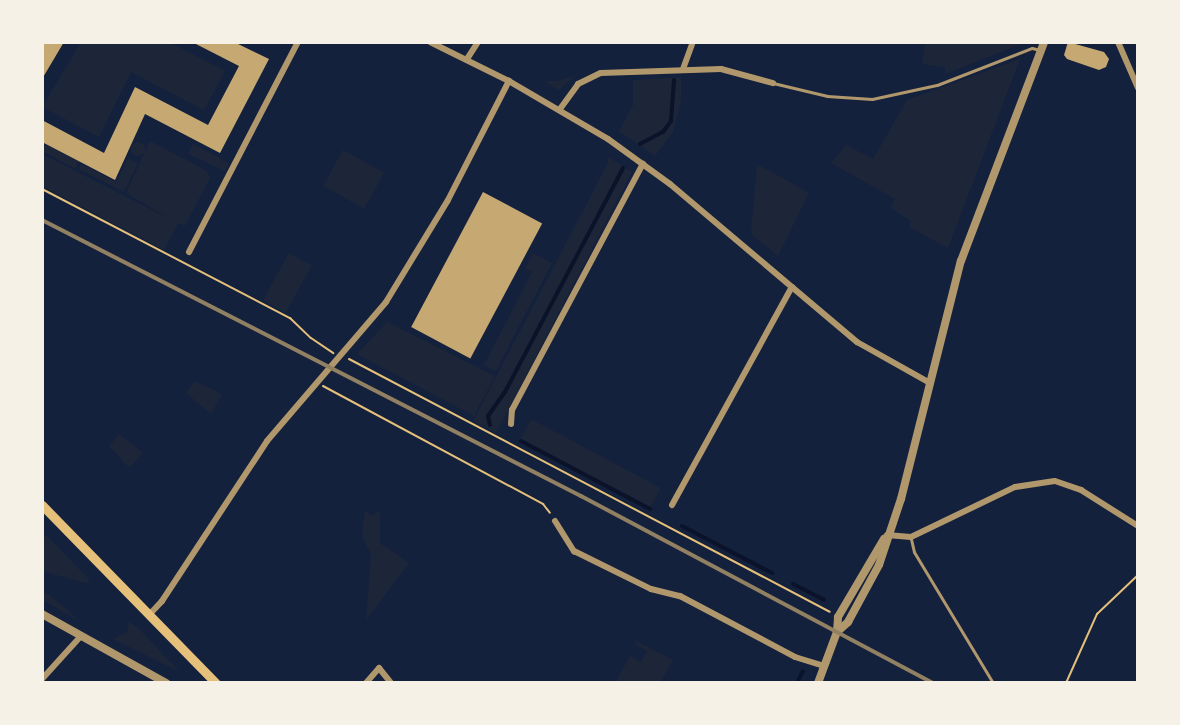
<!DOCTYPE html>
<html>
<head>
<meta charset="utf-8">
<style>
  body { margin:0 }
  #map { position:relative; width:1180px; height:725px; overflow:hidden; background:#14213d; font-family:Roboto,sans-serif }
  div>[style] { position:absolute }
  .green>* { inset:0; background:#1d2539; transform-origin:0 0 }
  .round { border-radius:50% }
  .stream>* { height:4px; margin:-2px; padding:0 2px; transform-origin:2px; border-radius:2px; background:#0b132b }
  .building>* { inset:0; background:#c6a872; transform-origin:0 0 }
  .path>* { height:2px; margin:-1px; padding:0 1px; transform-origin:1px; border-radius:1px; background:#e5c07b }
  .service>* { height:3px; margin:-1.5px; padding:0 1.5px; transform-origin:1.5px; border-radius:1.5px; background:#b1986c }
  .minor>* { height:6px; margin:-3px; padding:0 3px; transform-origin:3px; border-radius:3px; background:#b1986c }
  .tertiary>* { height:8px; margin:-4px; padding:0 4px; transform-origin:4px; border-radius:4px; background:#b1986c }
  .primary>* { height:9px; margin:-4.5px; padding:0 4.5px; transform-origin:4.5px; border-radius:4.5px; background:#e5c07b }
  .rail>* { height:4px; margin:-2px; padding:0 2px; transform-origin:2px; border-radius:2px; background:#918062 }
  span { translate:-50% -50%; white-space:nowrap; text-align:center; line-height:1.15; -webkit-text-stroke:5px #f6f1e7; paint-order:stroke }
  .frame { position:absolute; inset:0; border:44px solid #f6f1e7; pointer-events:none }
</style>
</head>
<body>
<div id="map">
  <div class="green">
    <i style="clip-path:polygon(81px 42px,169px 42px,225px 71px,204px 110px,131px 72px,99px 137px,42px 107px)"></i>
    <i style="clip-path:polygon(925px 42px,1026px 42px,945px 74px,945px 67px,922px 64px)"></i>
    <i style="clip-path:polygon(1020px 59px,948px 248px,909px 227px,911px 221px,891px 208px,895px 199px,831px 163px,846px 145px,873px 159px,907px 100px)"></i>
    <i style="clip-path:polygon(577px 75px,558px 90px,545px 81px,558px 81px)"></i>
    <i style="clip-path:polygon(681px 77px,681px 101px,673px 132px,655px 156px,619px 131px,633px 105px,633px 80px)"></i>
    <i style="clip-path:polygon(150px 141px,207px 171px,210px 178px,185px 226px,178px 223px,164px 250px,42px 186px,42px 154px,170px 219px,126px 193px)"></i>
    <i class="round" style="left:131px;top:142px;width:14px;height:14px"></i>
    <i style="left:42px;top:142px;width:42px;height:8px;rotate:28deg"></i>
    <i style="clip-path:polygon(193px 144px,229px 163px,225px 171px,188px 154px)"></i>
    <i style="left:343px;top:150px;width:47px;height:41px;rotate:29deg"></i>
    <i style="clip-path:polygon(607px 156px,632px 172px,496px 433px,473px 421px,608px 163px)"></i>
    <i style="clip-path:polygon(128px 158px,138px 163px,124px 192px,79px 169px,81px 164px,116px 182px)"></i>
    <i style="clip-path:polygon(757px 164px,809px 193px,778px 256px,751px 234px)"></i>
    <i style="left:289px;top:253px;width:26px;height:54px;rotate:29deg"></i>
    <i style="clip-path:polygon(533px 253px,552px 263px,496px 371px,484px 365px,532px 272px,525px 268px)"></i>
    <i style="clip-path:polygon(387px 322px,495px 376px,474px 416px,357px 354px)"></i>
    <i style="clip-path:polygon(195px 381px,222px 394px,211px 414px,186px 393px)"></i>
    <i style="left:531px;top:419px;width:147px;height:24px;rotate:28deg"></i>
    <i style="clip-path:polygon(119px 434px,143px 453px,129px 468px,109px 446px)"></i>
    <i style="clip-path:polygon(365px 511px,373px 516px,377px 511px,380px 513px,380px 543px,409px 563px,366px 620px,371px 555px,362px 535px)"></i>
    <i style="clip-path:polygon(47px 536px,88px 578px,89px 584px,42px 571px,42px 537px)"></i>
    <i style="clip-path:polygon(42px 591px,52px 597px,81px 622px,42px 600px)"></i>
    <i style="clip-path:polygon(129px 621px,140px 630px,180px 672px,113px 639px,127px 632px)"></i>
    <i style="clip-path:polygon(636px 641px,673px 660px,660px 683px,615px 683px,630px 656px,641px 662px,647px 651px,635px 644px)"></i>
  </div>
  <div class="stream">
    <i style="left:640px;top:144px;width:26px;rotate:-28deg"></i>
    <i style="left:663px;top:132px;width:14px;rotate:-54deg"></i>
    <i style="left:671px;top:121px;width:41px;rotate:-85.8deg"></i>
    <i style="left:490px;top:425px;width:9px;rotate:-103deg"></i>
    <i style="left:488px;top:416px;width:29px;rotate:-55deg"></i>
    <i style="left:505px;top:392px;width:253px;rotate:-62.2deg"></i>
    <i style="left:521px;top:441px;width:146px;rotate:27.8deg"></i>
    <i style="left:682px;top:526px;width:102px;rotate:27.6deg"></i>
    <i style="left:793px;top:584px;width:35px;rotate:27deg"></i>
    <i style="left:797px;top:683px;width:13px;rotate:-63deg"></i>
  </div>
  <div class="building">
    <i style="clip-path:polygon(42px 42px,64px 42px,42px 79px)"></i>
    <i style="clip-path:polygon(192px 42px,234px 42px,269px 59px,220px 153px,145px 114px,115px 180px,42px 142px,42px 120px,104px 153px,135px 87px,208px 125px,239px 66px)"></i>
    <i style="clip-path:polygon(1068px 42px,1104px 52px,1109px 59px,1106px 67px,1099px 70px,1067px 59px,1064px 55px)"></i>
    <i style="left:483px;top:192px;width:67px;height:153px;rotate:28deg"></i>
  </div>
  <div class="path">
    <i style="left:42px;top:189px;width:280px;rotate:27.5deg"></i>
    <i style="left:290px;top:318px;width:29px;rotate:44deg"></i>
    <i style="left:311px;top:338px;width:27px;rotate:34deg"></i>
    <i style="left:349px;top:359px;width:543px;rotate:27.74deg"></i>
    <i style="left:323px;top:386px;width:250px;rotate:28.2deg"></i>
    <i style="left:543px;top:504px;width:11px;rotate:52deg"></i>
    <i style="left:1066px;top:683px;width:76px;rotate:-65.8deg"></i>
    <i style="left:1097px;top:614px;width:57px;rotate:-43.6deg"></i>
  </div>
  <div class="service">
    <i style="left:773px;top:83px;width:56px;rotate:13.5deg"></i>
    <i style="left:827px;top:96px;width:45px;rotate:3.8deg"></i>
    <i style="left:872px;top:99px;width:66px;rotate:-12.2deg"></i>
    <i style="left:937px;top:85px;width:102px;rotate:-21.3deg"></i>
    <i style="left:1032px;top:48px;width:8px;rotate:14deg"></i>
    <i style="left:911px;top:539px;width:13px;rotate:77deg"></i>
    <i style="left:914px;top:552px;width:153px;rotate:58.9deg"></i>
  </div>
  <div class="minor">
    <i style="left:430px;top:42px;width:88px;rotate:26.3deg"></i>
    <i style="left:509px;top:81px;width:115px;rotate:30.4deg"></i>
    <i style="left:608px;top:139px;width:77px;rotate:36deg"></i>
    <i style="left:670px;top:184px;width:245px;rotate:40.2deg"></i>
    <i style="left:857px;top:342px;width:84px;rotate:29.3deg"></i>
    <i style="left:1118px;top:42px;width:50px;rotate:66.5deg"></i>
    <i style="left:467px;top:59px;width:20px;rotate:-57deg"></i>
    <i style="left:683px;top:69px;width:29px;rotate:-70deg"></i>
    <i style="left:560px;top:109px;width:31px;rotate:-54deg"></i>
    <i style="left:578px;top:84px;width:25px;rotate:-26deg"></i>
    <i style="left:601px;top:73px;width:120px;rotate:-1.9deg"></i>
    <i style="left:721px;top:69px;width:54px;rotate:15.1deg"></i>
    <i style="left:189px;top:252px;width:237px;rotate:-62.6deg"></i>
    <i style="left:511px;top:424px;width:14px;rotate:-86deg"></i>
    <i style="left:512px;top:410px;width:279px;rotate:-62deg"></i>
    <i style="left:672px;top:505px;width:249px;rotate:-61.2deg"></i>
    <i style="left:555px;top:521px;width:36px;rotate:58deg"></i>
    <i style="left:574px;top:551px;width:86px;rotate:26.3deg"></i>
    <i style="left:651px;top:589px;width:30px;rotate:14deg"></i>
    <i style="left:680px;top:596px;width:130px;rotate:27.9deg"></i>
    <i style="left:795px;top:657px;width:30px;rotate:17deg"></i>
    <i style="left:887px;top:535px;width:24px;rotate:5deg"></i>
    <i style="left:911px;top:537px;width:115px;rotate:-25.7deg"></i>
    <i style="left:1015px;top:487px;width:40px;rotate:-8.5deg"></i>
    <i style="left:1055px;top:481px;width:28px;rotate:19deg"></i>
    <i style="left:1081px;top:490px;width:67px;rotate:32.3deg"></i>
    <i style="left:149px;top:615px;width:19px;rotate:-47deg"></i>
    <i style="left:162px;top:601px;width:191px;rotate:-56.7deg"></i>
    <i style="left:267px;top:441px;width:183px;rotate:-49.4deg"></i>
    <i style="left:386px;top:302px;width:119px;rotate:-58.7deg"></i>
    <i style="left:448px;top:200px;width:134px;rotate:-62.9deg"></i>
    <i style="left:42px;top:679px;width:58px;rotate:-47.8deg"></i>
    <i style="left:366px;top:683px;width:20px;rotate:-49deg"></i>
    <i style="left:379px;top:668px;width:19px;rotate:51deg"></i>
  </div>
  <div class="tertiary">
    <i style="left:42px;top:614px;width:142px;rotate:29.1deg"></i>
    <i style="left:837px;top:632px;width:15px;rotate:-42deg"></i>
    <i style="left:848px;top:622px;width:65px;rotate:-61.5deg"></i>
    <i style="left:879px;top:565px;width:70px;rotate:-71.6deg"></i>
    <i style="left:901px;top:499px;width:245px;rotate:-75.9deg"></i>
    <i style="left:961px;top:261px;width:234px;rotate:-69.2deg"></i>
    <i style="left:818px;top:683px;width:54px;rotate:-69.6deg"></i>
    <i style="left:837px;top:632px;width:15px;rotate:-86deg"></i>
    <i style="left:838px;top:617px;width:91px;rotate:-59.5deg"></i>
  </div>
  <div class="primary">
    <i style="left:42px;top:505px;width:249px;rotate:45.7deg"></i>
  </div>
  <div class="rail">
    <i style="left:42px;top:220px;width:606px;rotate:27.12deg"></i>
    <i style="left:581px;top:496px;width:399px;rotate:28deg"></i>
  </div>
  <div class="frame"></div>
</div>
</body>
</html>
